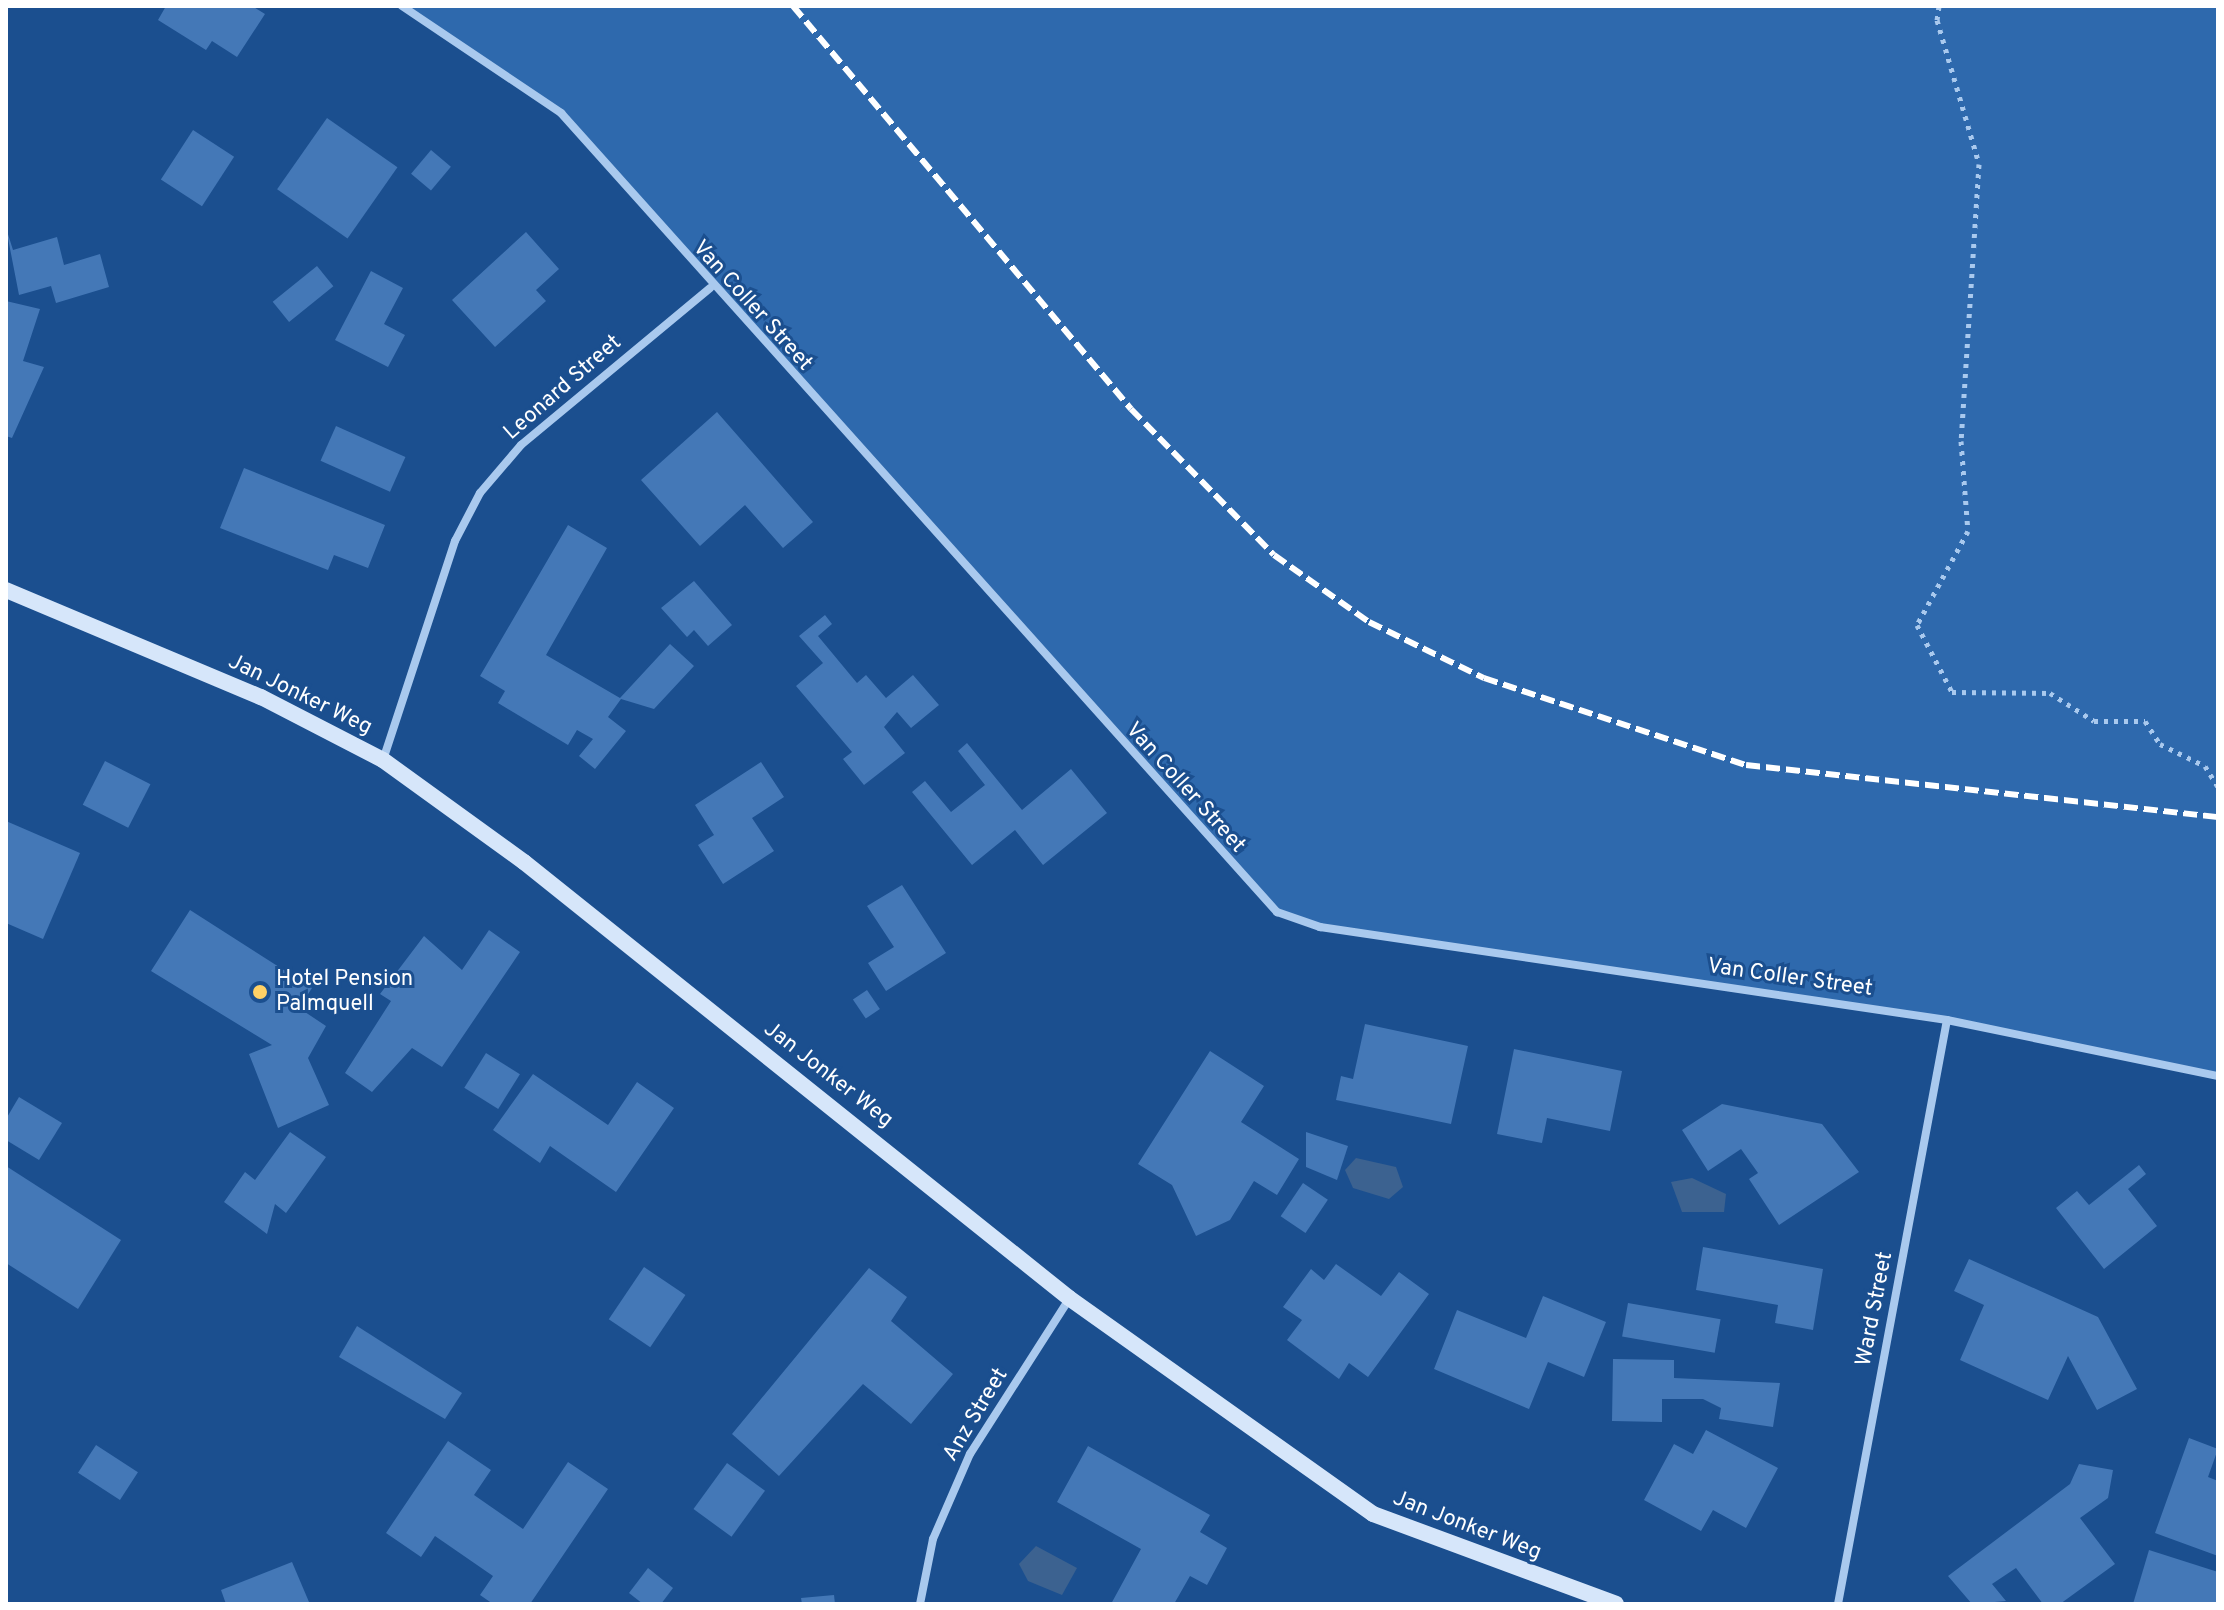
<!DOCTYPE html>
<html>
<head>
<meta charset="utf-8">
<style>
  body { margin:0 }
  #map { position:relative; width:2224px; height:1610px; overflow:hidden; background:#1b4f8f; font-family:Overpass,sans-serif }
  div>[style] { position:absolute }
  .green>* { inset:0; background:#2e69ad }
  .water>* { inset:0; background:#3c6290 }
  .building>* { inset:0; background:#4478b7; transform-origin:0 0 }
  .path>* { height:5px; margin-top:-2.5px; transform-origin:0; background:repeating-linear-gradient(90deg,#a9c9ee 0 4px,transparent 0 10px) }
  .street>* { height:8px; margin:-4px; padding:0 4px; transform-origin:4px; border-radius:4px; background:#a9c9ee }
  .secondary>* { height:16px; margin:-8px; padding:0 8px; transform-origin:8px; border-radius:8px; background:#d6e6fa }
  .rail>* { height:6px; margin-top:-3px; transform-origin:0; background:repeating-linear-gradient(90deg,#fff 0 14px,transparent 0 20px) }
  .dots>* { width:22px; height:22px; translate:-50% -50%; box-sizing:border-box; border:4px solid #1b4f8f; border-radius:50% }
  span { translate:-50% -50%; white-space:nowrap; text-align:center; line-height:1.15; -webkit-text-stroke:6px #1b4f8f; paint-order:stroke }
  .street-label { font-size:22px; color:#fff }
  .poi-label { font-size:22px; color:#fff }
  .left { translate:0 -50%; text-align:left }
  .frame { position:absolute; inset:0; border:8px solid #fff; pointer-events:none }
</style>
</head>
<body>
<div id="map">
  <div class="green">
    <i style="clip-path:polygon(402px 6px,2218px 6px,2218px 1076px,1947px 1020px,1320px 927px,1277px 912px,561px 113px)"></i>
  </div>
  <div class="water">
    <i style="clip-path:polygon(1356px 1158px,1396px 1167px,1403px 1187px,1389px 1199px,1353px 1188px,1345px 1170px)"></i>
    <i style="clip-path:polygon(1692px 1178px,1726px 1194px,1724px 1212px,1682px 1212px,1671px 1182px)"></i>
    <i style="clip-path:polygon(1036px 1546px,1077px 1568px,1062px 1595px,1028px 1581px,1019px 1564px)"></i>
  </div>
  <div class="building">
    <i style="clip-path:polygon(166px 6px,252px 6px,265px 14px,237px 57px,212px 41px,206px 50px,158px 20px)"></i>
    <i style="left:327px;top:118px;width:86px;height:87px;rotate:35deg"></i>
    <i style="left:193px;top:130px;width:49px;height:59px;rotate:33deg"></i>
    <i style="left:431px;top:150px;width:26px;height:31px;rotate:40deg"></i>
    <i style="clip-path:polygon(6px 228px,13px 250px,57px 237px,64px 265px,100px 254px,109px 287px,56px 303px,51px 286px,19px 295px)"></i>
    <i style="clip-path:polygon(526px 232px,559px 269px,536px 290px,546px 301px,495px 347px,452px 300px)"></i>
    <i style="left:317px;top:266px;width:26px;height:57px;rotate:51deg"></i>
    <i style="clip-path:polygon(371px 271px,403px 288px,384px 324px,405px 335px,388px 367px,335px 340px)"></i>
    <i style="clip-path:polygon(6px 301px,40px 309px,23px 361px,44px 367px,12px 438px,6px 436px)"></i>
    <i style="clip-path:polygon(717px 412px,813px 522px,783px 548px,745px 505px,700px 546px,641px 480px)"></i>
    <i style="left:336px;top:426px;width:76px;height:38px;rotate:24deg"></i>
    <i style="clip-path:polygon(244px 468px,385px 525px,368px 568px,334px 555px,328px 570px,220px 528px)"></i>
    <i style="clip-path:polygon(568px 525px,607px 548px,546px 655px,620px 698px,670px 644px,694px 666px,654px 709px,621px 699px,608px 717px,626px 731px,595px 769px,579px 756px,593px 739px,577px 730px,568px 745px,498px 703px,505px 691px,480px 676px)"></i>
    <i style="clip-path:polygon(694px 581px,732px 625px,708px 646px,694px 630px,687px 637px,661px 608px)"></i>
    <i style="clip-path:polygon(825px 615px,832px 624px,818px 636px,857px 683px,866px 675px,886px 698px,913px 675px,939px 705px,911px 728px,897px 712px,884px 727px,905px 753px,864px 785px,843px 759px,852px 752px,796px 686px,823px 663px,799px 636px)"></i>
    <i style="clip-path:polygon(967px 743px,1022px 810px,1071px 769px,1107px 813px,1043px 865px,1015px 830px,972px 865px,912px 792px,925px 781px,951px 812px,985px 785px,958px 751px)"></i>
    <i style="left:105px;top:761px;width:51px;height:49px;rotate:27deg"></i>
    <i style="clip-path:polygon(761px 762px,784px 797px,752px 818px,774px 851px,723px 884px,698px 845px,714px 835px,695px 805px)"></i>
    <i style="clip-path:polygon(6px 821px,80px 853px,43px 939px,6px 923px)"></i>
    <i style="clip-path:polygon(902px 885px,946px 953px,886px 991px,868px 963px,894px 947px,867px 906px)"></i>
    <i style="clip-path:polygon(190px 910px,312px 988px,299px 1008px,326px 1026px,308px 1058px,329px 1105px,278px 1128px,249px 1054px,272px 1045px,151px 971px)"></i>
    <i style="clip-path:polygon(489px 930px,520px 952px,442px 1067px,412px 1048px,372px 1092px,345px 1073px,391px 1001px,380px 994px,424px 936px,462px 970px)"></i>
    <i style="left:867px;top:990px;width:23px;height:17px;rotate:56deg"></i>
    <i style="clip-path:polygon(1365px 1024px,1468px 1046px,1451px 1124px,1336px 1100px,1341px 1076px,1353px 1079px)"></i>
    <i style="clip-path:polygon(1514px 1049px,1622px 1071px,1610px 1131px,1547px 1118px,1542px 1143px,1497px 1134px)"></i>
    <i style="clip-path:polygon(1210px 1051px,1264px 1086px,1241px 1122px,1299px 1159px,1277px 1195px,1254px 1181px,1230px 1220px,1196px 1236px,1172px 1185px,1138px 1164px)"></i>
    <i style="left:486px;top:1053px;width:40px;height:41px;rotate:32deg"></i>
    <i style="clip-path:polygon(533px 1074px,608px 1125px,637px 1082px,674px 1108px,616px 1192px,550px 1146px,540px 1163px,493px 1130px)"></i>
    <i style="clip-path:polygon(19px 1097px,62px 1123px,39px 1160px,6px 1140px,6px 1119px)"></i>
    <i style="clip-path:polygon(1722px 1104px,1822px 1124px,1859px 1172px,1779px 1225px,1749px 1179px,1758px 1173px,1741px 1149px,1708px 1171px,1682px 1130px)"></i>
    <i style="clip-path:polygon(290px 1132px,326px 1157px,286px 1213px,275px 1204px,267px 1234px,224px 1202px,245px 1172px,255px 1180px)"></i>
    <i style="clip-path:polygon(1306px 1132px,1348px 1146px,1337px 1180px,1306px 1167px)"></i>
    <i style="clip-path:polygon(2139px 1165px,2146px 1174px,2128px 1189px,2157px 1226px,2104px 1269px,2056px 1208px,2077px 1191px,2089px 1205px)"></i>
    <i style="clip-path:polygon(6px 1166px,121px 1240px,78px 1309px,6px 1263px)"></i>
    <i style="left:1303px;top:1183px;width:30px;height:40px;rotate:34deg"></i>
    <i style="clip-path:polygon(1703px 1247px,1823px 1269px,1813px 1330px,1775px 1323px,1778px 1305px,1696px 1290px)"></i>
    <i style="clip-path:polygon(1969px 1259px,2098px 1317px,2137px 1389px,2097px 1410px,2068px 1356px,2048px 1400px,1960px 1360px,1984px 1305px,1954px 1291px)"></i>
    <i style="clip-path:polygon(1336px 1264px,1381px 1296px,1399px 1272px,1429px 1294px,1368px 1377px,1349px 1363px,1339px 1379px,1287px 1340px,1302px 1320px,1283px 1307px,1311px 1269px,1324px 1280px)"></i>
    <i style="left:644px;top:1267px;width:50px;height:63px;rotate:34deg"></i>
    <i style="clip-path:polygon(869px 1268px,907px 1297px,891px 1321px,953px 1374px,911px 1424px,863px 1384px,779px 1476px,732px 1434px)"></i>
    <i style="clip-path:polygon(1543px 1296px,1606px 1322px,1584px 1377px,1548px 1362px,1529px 1409px,1434px 1369px,1457px 1310px,1526px 1338px)"></i>
    <i style="left:1628px;top:1303px;width:94px;height:34px;rotate:10deg"></i>
    <i style="clip-path:polygon(357px 1326px,462px 1393px,445px 1419px,339px 1357px)"></i>
    <i style="clip-path:polygon(1613px 1359px,1674px 1360px,1674px 1378px,1780px 1383px,1773px 1427px,1719px 1419px,1721px 1408px,1703px 1399px,1662px 1399px,1662px 1422px,1612px 1421px)"></i>
    <i style="clip-path:polygon(1706px 1430px,1778px 1468px,1746px 1528px,1713px 1510px,1701px 1531px,1644px 1500px,1674px 1444px,1693px 1454px)"></i>
    <i style="clip-path:polygon(2189px 1438px,2218px 1449px,2208px 1477px,2218px 1481px,2218px 1556px,2155px 1533px)"></i>
    <i style="clip-path:polygon(448px 1441px,491px 1470px,474px 1495px,523px 1529px,568px 1462px,608px 1489px,530px 1604px,493px 1604px,480px 1595px,493px 1576px,435px 1536px,421px 1557px,386px 1533px)"></i>
    <i style="left:96px;top:1445px;width:50px;height:33px;rotate:33deg"></i>
    <i style="clip-path:polygon(1088px 1446px,1210px 1515px,1200px 1532px,1227px 1548px,1207px 1585px,1190px 1576px,1174px 1604px,1111px 1604px,1141px 1549px,1057px 1502px)"></i>
    <i style="left:727px;top:1463px;width:47px;height:57px;rotate:36deg"></i>
    <i style="clip-path:polygon(2079px 1464px,2113px 1470px,2108px 1498px,2080px 1518px,2115px 1564px,2060px 1604px,2043px 1604px,2016px 1568px,1992px 1584px,2006px 1601px,1972px 1604px,1948px 1576px,2070px 1484px)"></i>
    <i style="clip-path:polygon(2149px 1550px,2218px 1572px,2218px 1604px,2133px 1604px)"></i>
    <i style="clip-path:polygon(292px 1562px,309px 1602px,226px 1604px,221px 1590px)"></i>
    <i style="clip-path:polygon(648px 1568px,673px 1588px,661px 1604px,643px 1604px,629px 1593px)"></i>
    <i style="clip-path:polygon(834px 1595px,835px 1604px,802px 1604px,801px 1598px)"></i>
  </div>
  <div class="path">
    <i style="left:1939px;top:6px;width:14px;rotate:98deg"></i>
    <i style="left:1937px;top:20px;width:150px;rotate:73.7deg"></i>
    <i style="left:1979px;top:164px;width:278px;rotate:93.7deg"></i>
    <i style="left:1961px;top:441px;width:90px;rotate:85.6deg"></i>
    <i style="left:1968px;top:531px;width:107px;rotate:118.5deg"></i>
    <i style="left:1917px;top:625px;width:76px;rotate:62.4deg"></i>
    <i style="left:1952px;top:692px;width:98px;rotate:0.6deg"></i>
    <i style="left:2050px;top:693px;width:52px;rotate:32.5deg"></i>
    <i style="left:2094px;top:721px;width:51px"></i>
    <i style="left:2145px;top:721px;width:27px;rotate:57deg"></i>
    <i style="left:2160px;top:744px;width:50px;rotate:26.1deg"></i>
    <i style="left:2205px;top:766px;width:25px;rotate:58deg"></i>
  </div>
  <div class="street">
    <i style="left:402px;top:6px;width:192px;rotate:33.9deg"></i>
    <i style="left:561px;top:113px;width:1073px;rotate:48.14deg"></i>
    <i style="left:1277px;top:912px;width:46px;rotate:19.2deg"></i>
    <i style="left:1320px;top:927px;width:634px;rotate:8.44deg"></i>
    <i style="left:1947px;top:1020px;width:277px;rotate:11.7deg"></i>
    <i style="left:383px;top:760px;width:231px;rotate:-71.8deg"></i>
    <i style="left:455px;top:541px;width:54px;rotate:-62.5deg"></i>
    <i style="left:480px;top:493px;width:63px;rotate:-49.5deg"></i>
    <i style="left:521px;top:445px;width:246px;rotate:-39.7deg"></i>
    <i style="left:920px;top:1604px;width:66px;rotate:-78.7deg"></i>
    <i style="left:933px;top:1539px;width:93px;rotate:-66.5deg"></i>
    <i style="left:970px;top:1454px;width:184px;rotate:-57.4deg"></i>
    <i style="left:1838px;top:1604px;width:594px;rotate:-79.43deg"></i>
  </div>
  <div class="secondary">
    <i style="left:6px;top:590px;width:277px;rotate:22.8deg"></i>
    <i style="left:261px;top:697px;width:137px;rotate:27.3deg"></i>
    <i style="left:383px;top:760px;width:174px;rotate:35.9deg"></i>
    <i style="left:524px;top:862px;width:698px;rotate:38.66deg"></i>
    <i style="left:1069px;top:1298px;width:373px;rotate:35.4deg"></i>
    <i style="left:1373px;top:1514px;width:259px;rotate:20.3deg"></i>
  </div>
  <div class="rail">
    <i style="left:793px;top:6px;width:526px;rotate:50.01deg"></i>
    <i style="left:1131px;top:409px;width:204px;rotate:45.6deg"></i>
    <i style="left:1274px;top:555px;width:116px;rotate:35.2deg"></i>
    <i style="left:1369px;top:622px;width:128px;rotate:26deg"></i>
    <i style="left:1484px;top:678px;width:276px;rotate:18.4deg"></i>
    <i style="left:1746px;top:765px;width:475px;rotate:6.3deg"></i>
  </div>
  <div class="dots">
    <i style="left:260px;top:992px;background:#ffd166"></i>
  </div>
  <div class="street-label">
    <span style="left:752px;top:306px;rotate:48deg">Van Coller Street</span>
    <span style="left:563px;top:388px;rotate:-41deg">Leonard Street</span>
    <span style="left:300px;top:695px;rotate:26deg">Jan Jonker Weg</span>
    <span style="left:1185px;top:788px;rotate:48deg">Van Coller Street</span>
    <span style="left:1790px;top:978px;rotate:8deg">Van Coller Street</span>
    <span style="left:828px;top:1075px;rotate:38deg">Jan Jonker Weg</span>
    <span style="left:1875px;top:1309px;rotate:-79deg">Ward Street</span>
    <span style="left:976px;top:1415px;rotate:-59deg">Anz Street</span>
    <span style="left:1467px;top:1526px;rotate:21deg">Jan Jonker Weg</span>
  </div>
  <div class="poi-label">
    <span class="left" style="left:276px;top:992px">Hotel Pension<br>Palmquell</span>
  </div>
  <div class="frame"></div>
</div>
</body>
</html>
